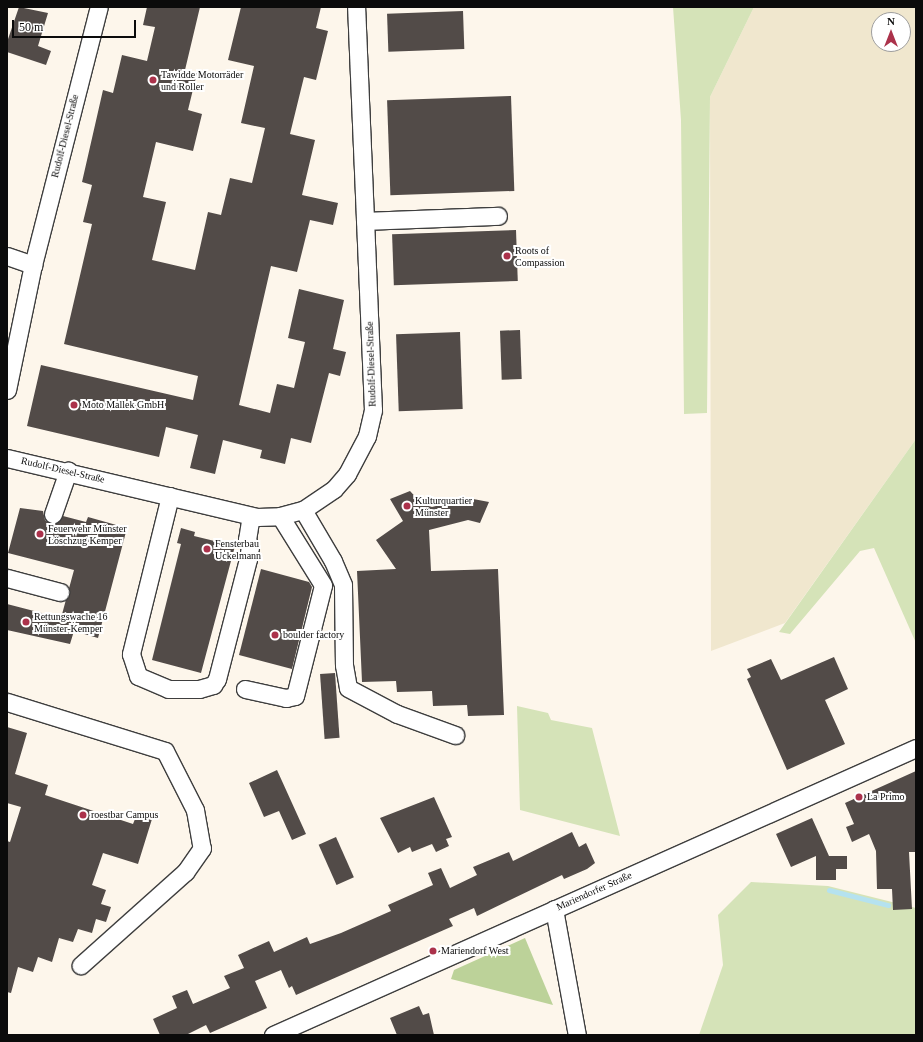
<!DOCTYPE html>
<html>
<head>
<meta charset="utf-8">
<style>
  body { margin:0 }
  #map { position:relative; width:923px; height:1042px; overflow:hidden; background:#fdf6eb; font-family:Georgia,serif }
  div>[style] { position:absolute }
  .farmland>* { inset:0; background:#f0e7ce }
  .green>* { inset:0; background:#d5e3b8 }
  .forest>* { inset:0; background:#bcd299 }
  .stream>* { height:5px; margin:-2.5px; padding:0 2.5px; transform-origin:2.5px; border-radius:2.5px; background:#b5e2ef }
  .building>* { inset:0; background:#524b48; transform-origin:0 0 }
  .roads { filter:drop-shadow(1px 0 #3e3e3e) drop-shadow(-1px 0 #3e3e3e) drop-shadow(0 1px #3e3e3e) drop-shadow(0 -1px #3e3e3e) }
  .minor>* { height:17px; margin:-8.5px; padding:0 8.5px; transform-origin:8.5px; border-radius:8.5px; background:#fff }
  .dots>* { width:11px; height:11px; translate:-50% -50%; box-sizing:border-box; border:2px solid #fff; border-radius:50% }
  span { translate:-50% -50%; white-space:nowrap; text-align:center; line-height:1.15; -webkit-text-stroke:4px #fff; paint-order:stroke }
  .poi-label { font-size:10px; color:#0b0b0b }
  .left { translate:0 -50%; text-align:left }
  .street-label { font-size:10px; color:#0b0b0b }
  .frame { position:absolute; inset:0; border:8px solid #0b0b0b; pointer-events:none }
  .north { position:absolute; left:871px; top:12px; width:40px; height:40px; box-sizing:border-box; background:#fff; border:1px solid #9d9d9d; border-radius:50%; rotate:0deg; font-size:11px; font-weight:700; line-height:16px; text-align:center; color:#0b0b0b }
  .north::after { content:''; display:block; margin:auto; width:14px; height:18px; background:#ab324b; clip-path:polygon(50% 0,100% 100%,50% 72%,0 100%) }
  .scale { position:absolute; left:12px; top:20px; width:124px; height:18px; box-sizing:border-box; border:2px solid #0b0b0b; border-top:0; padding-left:5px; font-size:12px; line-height:14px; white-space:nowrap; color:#0b0b0b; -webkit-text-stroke:3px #fff; paint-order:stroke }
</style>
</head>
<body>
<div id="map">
  <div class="farmland">
    <i style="clip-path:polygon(evenodd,754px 7px,916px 7px,916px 439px,785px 623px,711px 651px,710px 97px,754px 7px,879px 20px,903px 20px,903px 44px,879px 44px,879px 20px)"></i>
  </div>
  <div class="green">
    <i style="clip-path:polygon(673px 7px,754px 7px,710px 97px,707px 413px,684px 414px,681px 120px)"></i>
    <i style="clip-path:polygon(916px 439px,916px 643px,874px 548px,860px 551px,790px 634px,779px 632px)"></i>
    <i style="clip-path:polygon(517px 706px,548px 713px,551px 720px,592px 728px,620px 836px,520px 810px)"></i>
    <i style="clip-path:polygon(751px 882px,828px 886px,916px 908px,916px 1035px,699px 1035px,723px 965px,718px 915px)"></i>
  </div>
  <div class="forest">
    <i style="clip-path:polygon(525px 938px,553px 1005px,451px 979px,454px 970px)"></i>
  </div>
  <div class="stream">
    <i style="left:829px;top:890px;width:61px;rotate:14.3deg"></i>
  </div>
  <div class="building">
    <i style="clip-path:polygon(19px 7px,48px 13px,38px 46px,51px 51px,46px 65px,7px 52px,7px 42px)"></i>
    <i style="clip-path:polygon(147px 7px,200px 7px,185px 70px,197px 73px,188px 110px,202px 114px,193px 151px,156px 142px,143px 197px,166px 202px,152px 260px,195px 270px,208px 212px,221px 215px,230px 178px,252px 183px,265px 128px,241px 123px,254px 66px,228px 60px,241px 7px,321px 7px,316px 28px,328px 31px,316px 80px,304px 77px,290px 134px,315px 140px,302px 195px,338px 203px,333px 225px,310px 220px,297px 272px,271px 266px,239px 405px,270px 413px,277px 384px,294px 388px,305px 342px,288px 338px,299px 289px,344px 300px,333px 349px,346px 352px,340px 376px,329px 373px,311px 443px,291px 438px,285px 464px,260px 458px,262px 450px,223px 440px,215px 474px,190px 468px,198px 435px,166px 427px,159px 457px,27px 426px,41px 365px,193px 400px,198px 376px,64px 344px,92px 224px,83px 222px,92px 185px,82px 182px,103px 90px,113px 93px,122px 55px,147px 61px,155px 27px,143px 25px)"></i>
    <i style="left:463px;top:11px;width:38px;height:76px;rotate:88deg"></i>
    <i style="left:511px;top:96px;width:95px;height:124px;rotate:88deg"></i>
    <i style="left:516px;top:230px;width:51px;height:124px;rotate:88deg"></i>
    <i style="left:520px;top:330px;width:49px;height:20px;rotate:88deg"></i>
    <i style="left:460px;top:332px;width:77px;height:64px;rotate:88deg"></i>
    <i style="clip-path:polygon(410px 491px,422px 504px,432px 507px,468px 498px,489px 502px,480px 523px,468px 520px,429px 530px,431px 571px,498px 569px,504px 715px,468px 716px,467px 705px,433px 706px,432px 691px,397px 692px,396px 681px,362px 682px,357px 571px,396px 569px,376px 540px,403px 521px,390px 499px)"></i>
    <i style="clip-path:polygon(20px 508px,43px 511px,45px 520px,50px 524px,59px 522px,63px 516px,86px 522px,88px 517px,127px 528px,98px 638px,74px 631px,70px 644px,7px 630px,7px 604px,61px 618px,74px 570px,8px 553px)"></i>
    <i style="clip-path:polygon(181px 528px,195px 532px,194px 536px,235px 546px,201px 673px,152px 660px,181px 544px,177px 543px)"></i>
    <i style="clip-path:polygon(261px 569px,309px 582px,312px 587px,292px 669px,239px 655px)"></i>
    <i style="clip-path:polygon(834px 657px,848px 689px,825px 700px,845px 744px,787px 770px,747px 679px,751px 677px,747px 669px,771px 659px,781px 680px)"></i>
    <i style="left:335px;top:673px;width:65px;height:15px;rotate:86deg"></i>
    <i style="clip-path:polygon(7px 727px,27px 733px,15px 774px,48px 785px,45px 795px,133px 824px,137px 814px,152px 819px,138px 864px,103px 853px,92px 885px,106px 890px,101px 904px,111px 907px,106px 922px,96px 919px,92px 933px,78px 929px,73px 942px,59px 938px,52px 962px,38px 957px,33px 972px,18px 967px,11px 993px,7px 992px,7px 841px,10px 842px,21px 807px,7px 803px)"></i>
    <i style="clip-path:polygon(277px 770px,306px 834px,292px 840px,279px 811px,264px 817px,249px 783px)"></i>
    <i style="clip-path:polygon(916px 771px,916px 852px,909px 852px,912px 909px,893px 910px,892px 889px,877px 889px,876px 851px,869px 834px,852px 842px,846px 827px,854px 824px,845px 803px)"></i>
    <i style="clip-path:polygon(434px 797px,452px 837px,446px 839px,449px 846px,436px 852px,432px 844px,412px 852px,410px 847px,398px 853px,380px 818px)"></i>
    <i style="clip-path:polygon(812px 818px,829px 856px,847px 856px,847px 869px,836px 869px,836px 880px,816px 880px,816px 856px,791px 867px,776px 834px)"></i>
    <i style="clip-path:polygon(572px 832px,579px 847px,586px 843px,595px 863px,587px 869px,564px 879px,562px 875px,477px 916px,474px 908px,449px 919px,453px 926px,296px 995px,292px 986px,289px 988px,281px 970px,255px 981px,267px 1008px,210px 1033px,206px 1025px,186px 1035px,160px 1035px,153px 1019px,177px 1008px,172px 996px,187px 990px,193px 1004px,230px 988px,224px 976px,244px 968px,238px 955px,269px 941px,274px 952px,307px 937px,310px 944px,341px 933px,391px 911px,388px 905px,433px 885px,428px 873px,441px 868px,450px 888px,477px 875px,473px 867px,509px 852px,513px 861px)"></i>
    <i style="left:336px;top:837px;width:44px;height:19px;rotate:66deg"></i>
    <i style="clip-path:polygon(419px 1006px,423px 1015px,429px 1013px,434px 1035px,397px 1035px,390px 1018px)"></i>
  </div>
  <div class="roads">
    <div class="minor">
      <i style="left:365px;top:221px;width:133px;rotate:-2.2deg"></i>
      <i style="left:7px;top:256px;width:28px;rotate:19deg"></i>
      <i style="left:7px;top:390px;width:128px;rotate:-78.3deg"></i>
      <i style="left:33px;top:265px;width:266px;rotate:-75.7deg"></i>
      <i style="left:7px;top:458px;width:257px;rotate:13.3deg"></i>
      <i style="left:257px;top:517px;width:23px;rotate:-2deg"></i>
      <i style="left:280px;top:516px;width:24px;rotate:-15deg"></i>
      <i style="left:303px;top:510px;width:37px;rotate:-34deg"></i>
      <i style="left:334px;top:489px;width:20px;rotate:-49deg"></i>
      <i style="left:347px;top:474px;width:43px;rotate:-62.2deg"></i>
      <i style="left:367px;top:436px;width:27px;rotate:-77deg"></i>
      <i style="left:373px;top:410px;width:403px;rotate:-92.4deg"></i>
      <i style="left:170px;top:496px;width:163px;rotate:103.9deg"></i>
      <i style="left:131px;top:654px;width:23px;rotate:72deg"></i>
      <i style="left:138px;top:676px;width:33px;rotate:23deg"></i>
      <i style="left:168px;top:689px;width:31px"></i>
      <i style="left:199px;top:689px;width:15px;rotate:-16deg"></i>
      <i style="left:213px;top:685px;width:7px;rotate:-56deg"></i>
      <i style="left:217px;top:679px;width:124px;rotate:-75.5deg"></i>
      <i style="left:248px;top:559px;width:12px;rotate:-81deg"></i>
      <i style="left:250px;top:547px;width:8px;rotate:-113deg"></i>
      <i style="left:247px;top:540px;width:24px;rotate:-81deg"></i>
      <i style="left:303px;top:510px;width:59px;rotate:59.5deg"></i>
      <i style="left:333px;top:561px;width:26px;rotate:67deg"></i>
      <i style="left:343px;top:585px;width:80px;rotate:89.3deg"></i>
      <i style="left:344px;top:665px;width:23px;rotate:80deg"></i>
      <i style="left:348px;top:688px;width:55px;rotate:28deg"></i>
      <i style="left:397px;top:714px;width:62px;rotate:19.9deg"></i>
      <i style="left:53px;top:514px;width:46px;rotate:-70.8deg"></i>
      <i style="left:7px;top:578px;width:55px;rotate:14.8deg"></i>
      <i style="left:245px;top:689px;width:42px;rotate:12.4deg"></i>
      <i style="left:286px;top:698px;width:9px;rotate:-13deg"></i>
      <i style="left:295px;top:696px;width:114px;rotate:-75.8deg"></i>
      <i style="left:323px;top:585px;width:81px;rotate:-121.9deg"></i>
      <i style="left:7px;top:702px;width:165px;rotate:17.2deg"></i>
      <i style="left:165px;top:751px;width:66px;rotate:63deg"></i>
      <i style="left:195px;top:810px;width:39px;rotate:80deg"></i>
      <i style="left:202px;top:848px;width:29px;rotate:125deg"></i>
      <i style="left:185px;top:872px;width:140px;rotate:138.2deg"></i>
      <i style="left:554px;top:909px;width:128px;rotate:79.7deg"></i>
      <i style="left:273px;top:1035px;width:704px;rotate:-24.05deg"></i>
    </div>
  </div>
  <div class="dots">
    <i style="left:153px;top:80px;background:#ab324b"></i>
    <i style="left:507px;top:256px;background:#ab324b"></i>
    <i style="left:74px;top:405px;background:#ab324b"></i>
    <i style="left:407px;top:506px;background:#ab324b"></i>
    <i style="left:40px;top:534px;background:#ab324b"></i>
    <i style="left:207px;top:549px;background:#ab324b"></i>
    <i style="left:26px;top:622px;background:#ab324b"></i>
    <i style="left:275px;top:635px;background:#ab324b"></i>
    <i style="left:859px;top:797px;background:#ab324b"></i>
    <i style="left:83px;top:815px;background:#ab324b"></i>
    <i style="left:433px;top:951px;background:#ab324b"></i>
  </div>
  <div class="poi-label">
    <span class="left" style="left:161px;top:80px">Tawidde Motorräder<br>und Roller</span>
    <span class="left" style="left:515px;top:256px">Roots of<br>Compassion</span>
    <span class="left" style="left:82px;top:405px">Moto Mallek GmbH</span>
    <span class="left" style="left:415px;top:506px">Kulturquartier<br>Münster</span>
    <span class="left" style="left:48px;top:534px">Feuerwehr Münster<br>Löschzug Kemper</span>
    <span class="left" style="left:215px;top:549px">Fensterbau<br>Uckelmann</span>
    <span class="left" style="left:34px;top:622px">Rettungswache 16<br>Münster-Kemper</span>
    <span class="left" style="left:283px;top:635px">boulder factory</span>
    <span class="left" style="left:867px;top:797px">La Primo</span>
    <span class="left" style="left:91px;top:815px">roestbar Campus</span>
    <span class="left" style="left:441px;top:951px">Mariendorf West</span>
  </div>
  <div class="street-label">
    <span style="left:65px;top:136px;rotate:-76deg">Rudolf-Diesel-Straße</span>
    <span style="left:371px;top:364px;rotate:-92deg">Rudolf-Diesel-Straße</span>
    <span style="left:63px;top:470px;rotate:13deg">Rudolf-Diesel-Straße</span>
    <span style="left:594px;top:891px;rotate:-24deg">Mariendorfer Straße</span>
  </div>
  <div class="frame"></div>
  <div class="north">N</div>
  <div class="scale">50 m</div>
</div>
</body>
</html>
